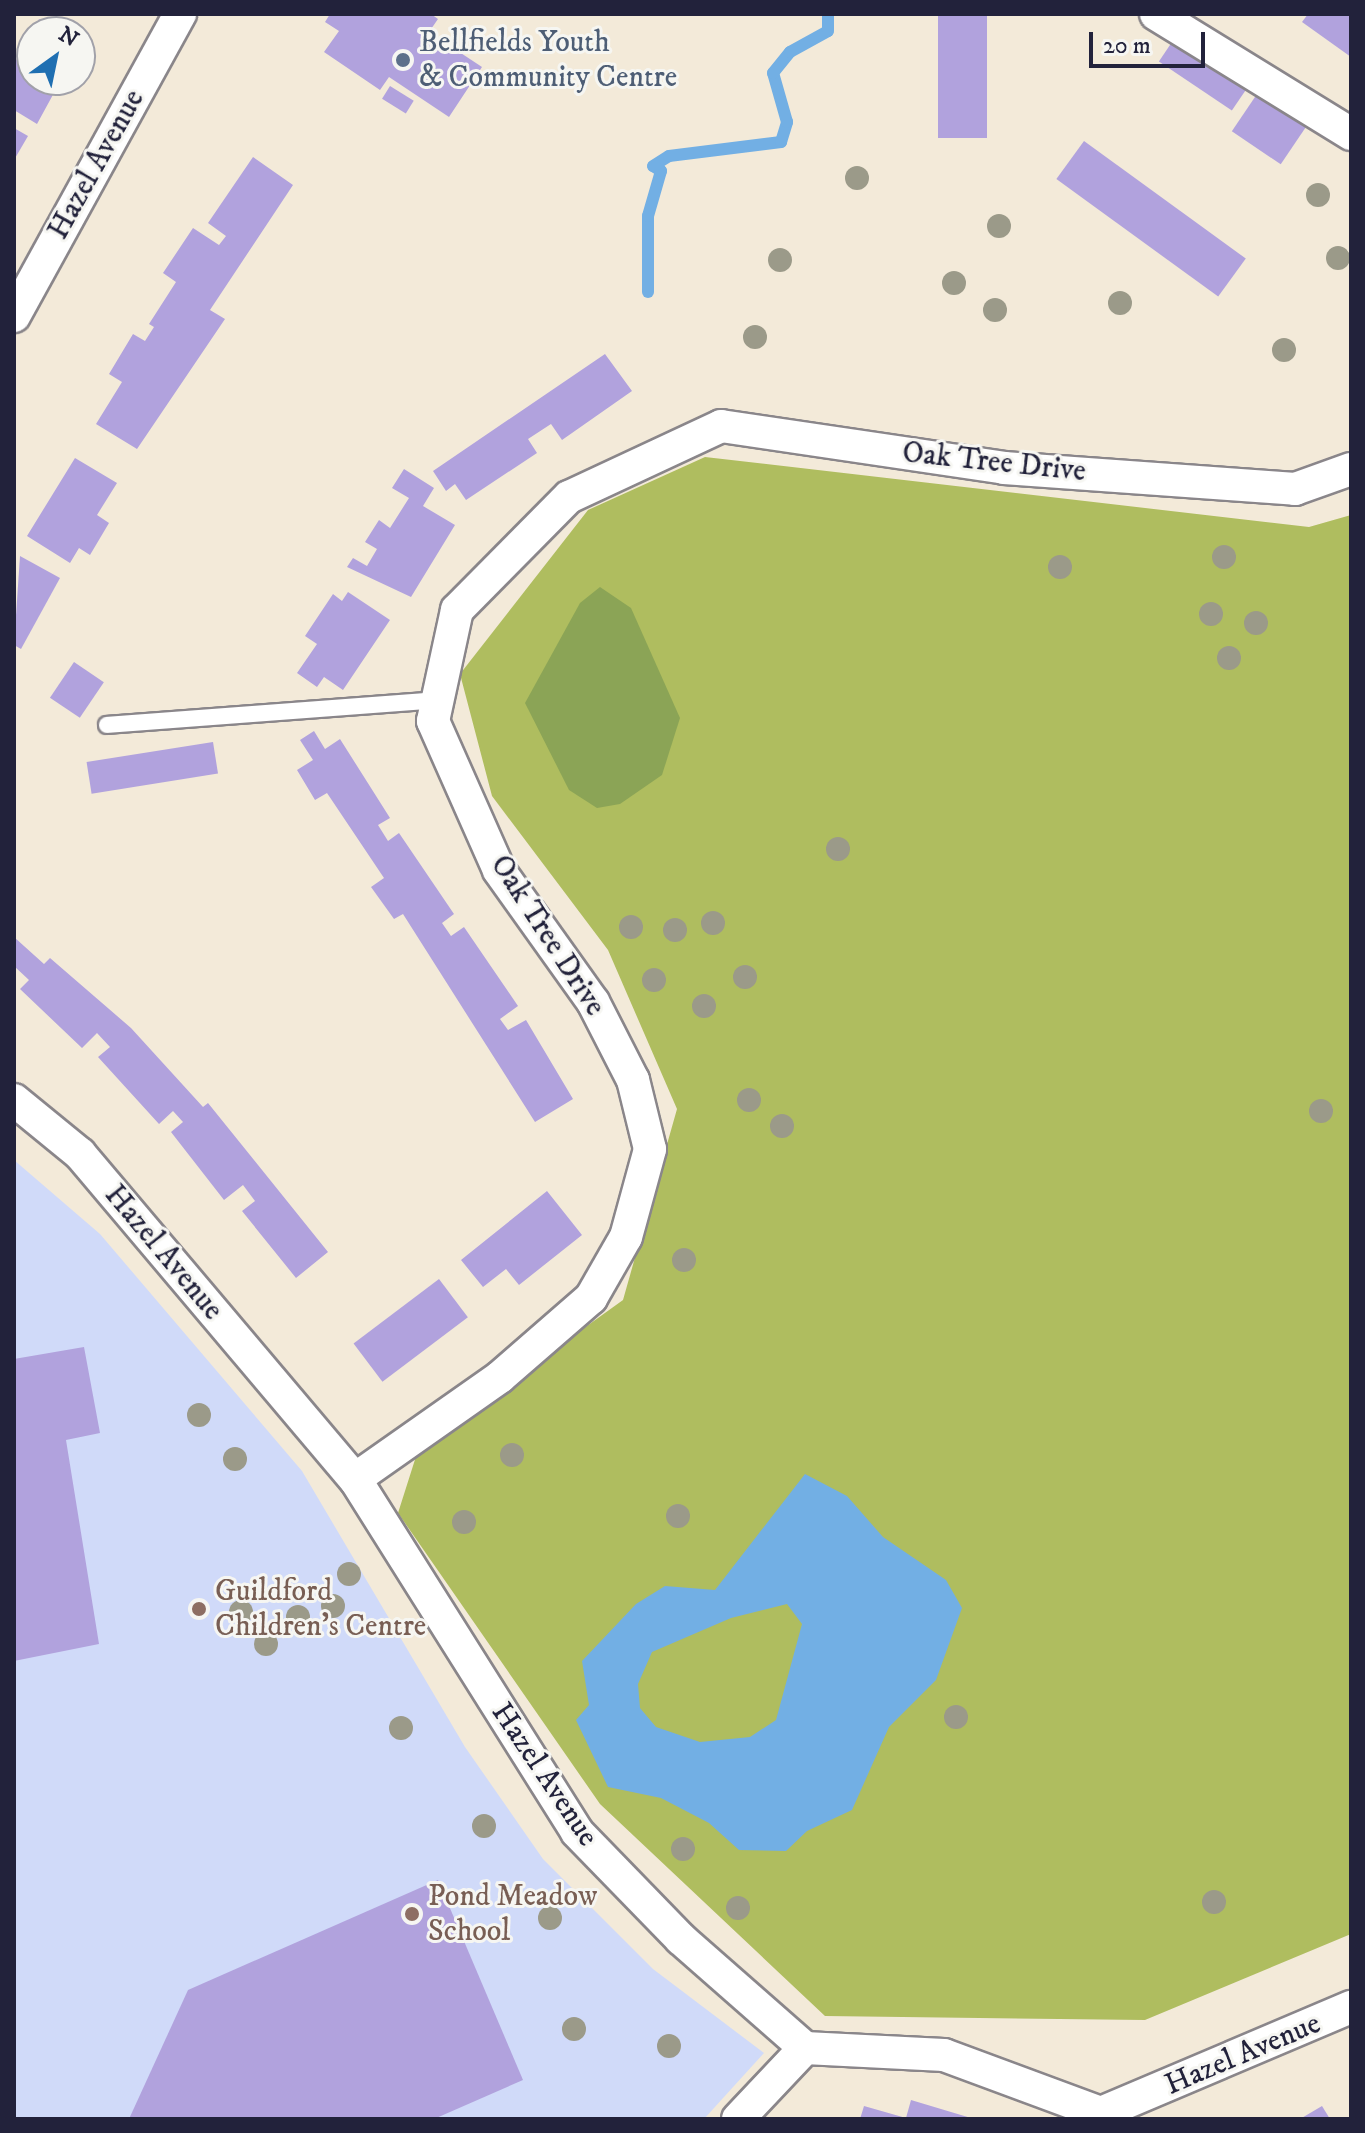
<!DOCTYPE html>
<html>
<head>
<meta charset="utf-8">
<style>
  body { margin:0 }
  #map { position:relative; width:1365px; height:2133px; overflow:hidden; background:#f3ead9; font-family:"IM FELL DW Pica",serif }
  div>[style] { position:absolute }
  .built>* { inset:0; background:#d0daf9 }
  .green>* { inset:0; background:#afbd5f }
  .forest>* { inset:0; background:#8ba456 }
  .water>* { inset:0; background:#72afe4 }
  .stream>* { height:12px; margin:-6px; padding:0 6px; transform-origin:6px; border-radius:6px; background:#72afe4 }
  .building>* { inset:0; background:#b1a2dd; transform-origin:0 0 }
  .roads { filter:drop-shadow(2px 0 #8a868a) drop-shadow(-2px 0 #8a868a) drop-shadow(0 2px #8a868a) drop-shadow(0 -2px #8a868a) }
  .lane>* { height:16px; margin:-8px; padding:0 8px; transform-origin:8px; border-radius:8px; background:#fff }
  .street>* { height:32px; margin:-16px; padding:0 16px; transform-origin:16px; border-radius:16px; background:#fff }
  .trees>* { width:24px; height:24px; margin:-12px; border-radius:50%; background:#9b9a89 }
  .dots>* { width:22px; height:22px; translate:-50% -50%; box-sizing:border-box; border:4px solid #f6f6f2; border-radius:50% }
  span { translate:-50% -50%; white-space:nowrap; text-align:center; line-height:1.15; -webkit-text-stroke:6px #f6f6f2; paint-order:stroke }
  .service-label { font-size:30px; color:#4e5e75 }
  .left { translate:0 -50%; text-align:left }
  .street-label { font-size:30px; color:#22223b }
  .education-label { font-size:30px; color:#785e54 }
  .frame { position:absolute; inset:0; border:16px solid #22223b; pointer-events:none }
  .north { position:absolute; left:16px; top:16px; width:80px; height:80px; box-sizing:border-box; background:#f6f6f2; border:2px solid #a1a1a9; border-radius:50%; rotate:33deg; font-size:22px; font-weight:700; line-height:32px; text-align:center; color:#22223b }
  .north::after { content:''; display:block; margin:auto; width:28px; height:36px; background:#1f6fb2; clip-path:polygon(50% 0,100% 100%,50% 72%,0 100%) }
  .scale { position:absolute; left:1089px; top:32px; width:116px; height:36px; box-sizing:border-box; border:4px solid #22223b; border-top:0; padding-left:10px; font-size:24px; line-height:28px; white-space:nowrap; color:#22223b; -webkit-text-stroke:6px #f6f6f2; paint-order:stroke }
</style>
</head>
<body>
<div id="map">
  <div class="built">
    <i style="clip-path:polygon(14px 1160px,100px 1234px,302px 1471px,465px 1747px,543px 1859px,653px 1969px,764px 2053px,704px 2119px,14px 2119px)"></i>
  </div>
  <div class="green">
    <i style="clip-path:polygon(705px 457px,1309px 527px,1351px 515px,1351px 1934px,1145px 2020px,825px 2016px,600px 1804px,398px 1513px,419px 1447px,623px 1300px,677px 1109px,608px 950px,492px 796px,460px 674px,588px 510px)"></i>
  </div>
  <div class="forest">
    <i style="clip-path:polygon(600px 587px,631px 608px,680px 718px,662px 775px,620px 804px,597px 808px,569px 790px,525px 703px,580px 603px)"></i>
  </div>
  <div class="water">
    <i style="clip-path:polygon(evenodd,805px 1474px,847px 1496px,883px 1537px,946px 1580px,962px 1608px,936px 1680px,889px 1727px,852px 1810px,807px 1831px,786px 1851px,739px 1850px,709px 1823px,661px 1798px,608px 1787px,576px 1720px,589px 1705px,582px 1661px,636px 1604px,665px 1586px,715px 1590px,805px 1474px,787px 1604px,802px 1624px,776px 1720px,750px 1737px,700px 1742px,656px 1727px,640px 1708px,638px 1684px,652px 1652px,731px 1618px,787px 1604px)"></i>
  </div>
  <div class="stream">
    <i style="left:648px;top:292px;width:76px;rotate:-90deg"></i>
    <i style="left:648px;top:216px;width:47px;rotate:-73.9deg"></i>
    <i style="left:661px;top:171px;width:9px;rotate:-148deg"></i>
    <i style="left:653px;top:166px;width:19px;rotate:-32deg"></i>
    <i style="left:669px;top:156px;width:113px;rotate:-7.1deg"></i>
    <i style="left:781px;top:142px;width:21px;rotate:-73deg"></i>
    <i style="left:787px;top:122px;width:51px;rotate:-105.9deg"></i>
    <i style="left:773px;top:73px;width:27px;rotate:-51deg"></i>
    <i style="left:790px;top:52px;width:43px;rotate:-28.9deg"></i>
    <i style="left:828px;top:31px;width:17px;rotate:-90deg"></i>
  </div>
  <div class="building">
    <i style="clip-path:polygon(330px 14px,431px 14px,438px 19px,429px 32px,482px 67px,449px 117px,389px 77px,380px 90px,324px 52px,339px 31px,325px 22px)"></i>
    <i style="left:938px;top:14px;width:49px;height:124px"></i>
    <i style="clip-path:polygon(1308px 14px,1351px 14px,1351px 57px,1302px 22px)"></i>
    <i style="clip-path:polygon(39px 19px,63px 32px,32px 32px,32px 80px,61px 80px,37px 124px,14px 110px,14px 64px)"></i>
    <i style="left:1174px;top:39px;width:88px;height:27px;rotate:34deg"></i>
    <i style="left:390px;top:86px;width:28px;height:15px;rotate:32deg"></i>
    <i style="left:1257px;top:94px;width:59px;height:45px;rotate:34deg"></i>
    <i style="clip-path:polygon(14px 128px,28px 136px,14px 160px)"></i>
    <i style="left:1084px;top:141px;width:200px;height:47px;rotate:36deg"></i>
    <i style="clip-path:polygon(253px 157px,293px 185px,210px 310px,225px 319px,137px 449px,96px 424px,122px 382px,109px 374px,133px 334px,145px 341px,154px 327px,149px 324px,176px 282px,163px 273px,193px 228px,219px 245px,226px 236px,208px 223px)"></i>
    <i style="clip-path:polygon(605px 354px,632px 391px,562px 440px,551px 424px,528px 439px,537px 453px,466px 500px,455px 484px,446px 491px,433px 471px)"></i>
    <i style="clip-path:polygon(75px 458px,117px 483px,97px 515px,109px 523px,90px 555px,79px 548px,70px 563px,27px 536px)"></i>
    <i style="clip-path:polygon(404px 469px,434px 488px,423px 506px,455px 525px,411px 597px,347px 567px,353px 558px,367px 566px,377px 549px,365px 542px,379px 520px,390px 528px,409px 498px,392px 488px)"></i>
    <i style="clip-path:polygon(20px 556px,60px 578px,21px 649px,14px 645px)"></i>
    <i style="clip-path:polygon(348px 592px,390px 620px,343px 690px,324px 677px,317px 687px,297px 673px,317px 644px,305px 636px,333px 594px,342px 601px)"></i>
    <i style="left:74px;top:662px;width:36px;height:43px;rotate:34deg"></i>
    <i style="clip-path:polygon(314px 731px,325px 749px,340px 739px,390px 818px,378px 825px,388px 841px,399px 833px,454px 914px,442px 923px,451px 936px,464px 927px,518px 1006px,500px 1019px,508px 1030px,526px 1020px,573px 1099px,535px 1122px,403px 914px,394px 919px,371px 887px,384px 878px,327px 793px,315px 800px,297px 770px,313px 760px,300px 740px)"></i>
    <i style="left:213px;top:742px;width:32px;height:128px;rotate:81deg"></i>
    <i style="clip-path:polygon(14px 937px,44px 964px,50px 958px,131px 1028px,203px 1107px,208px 1103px,328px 1252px,296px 1278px,242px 1211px,255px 1201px,243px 1185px,224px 1200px,171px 1132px,183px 1122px,173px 1111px,159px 1124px,98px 1057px,110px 1047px,97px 1033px,82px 1048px,20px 989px,29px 980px,14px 966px)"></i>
    <i style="clip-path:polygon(547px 1191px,582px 1235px,519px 1285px,506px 1269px,483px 1287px,461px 1260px)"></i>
    <i style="left:439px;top:1279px;width:48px;height:107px;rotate:53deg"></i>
    <i style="clip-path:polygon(84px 1347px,100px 1433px,66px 1440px,99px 1644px,14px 1661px,14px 1359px)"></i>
    <i style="clip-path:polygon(438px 1880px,523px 2080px,434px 2119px,129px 2119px,188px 1990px)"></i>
    <i style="clip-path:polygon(911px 2100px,971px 2118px,971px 2119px,860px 2119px,864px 2106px,906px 2118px)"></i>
    <i style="clip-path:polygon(1322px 2106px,1330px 2119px,1300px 2119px)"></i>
  </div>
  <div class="roads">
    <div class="lane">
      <i style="left:107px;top:725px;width:332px;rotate:-4.3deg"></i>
    </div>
    <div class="street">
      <i style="left:1156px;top:14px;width:229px;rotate:31.6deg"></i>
      <i style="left:14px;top:316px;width:345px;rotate:-61.2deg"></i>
      <i style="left:14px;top:1100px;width:85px;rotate:39.3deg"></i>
      <i style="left:80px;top:1154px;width:426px;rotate:49.8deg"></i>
      <i style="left:355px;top:1479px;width:417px;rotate:57.8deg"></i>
      <i style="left:577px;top:1832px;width:149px;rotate:45.8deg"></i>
      <i style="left:681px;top:1939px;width:165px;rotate:41.3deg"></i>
      <i style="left:805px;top:2048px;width:139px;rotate:2.9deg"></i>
      <i style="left:944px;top:2055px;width:167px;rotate:20.3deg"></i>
      <i style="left:1101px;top:2113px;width:272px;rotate:-23deg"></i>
      <i style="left:355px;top:1479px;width:177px;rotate:-35.1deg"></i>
      <i style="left:500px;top:1377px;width:121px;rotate:-41deg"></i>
      <i style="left:591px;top:1298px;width:70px;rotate:-60.2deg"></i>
      <i style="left:626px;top:1237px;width:91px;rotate:-74.7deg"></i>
      <i style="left:650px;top:1149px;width:71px;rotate:-103.8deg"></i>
      <i style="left:633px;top:1080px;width:88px;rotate:-117.1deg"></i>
      <i style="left:593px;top:1002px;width:162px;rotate:-125.5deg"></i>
      <i style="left:499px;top:870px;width:163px;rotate:-113.9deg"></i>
      <i style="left:433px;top:721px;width:114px;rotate:-77.8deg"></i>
      <i style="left:457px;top:610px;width:159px;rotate:-45.3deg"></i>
      <i style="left:569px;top:497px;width:168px;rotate:-25deg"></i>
      <i style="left:721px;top:426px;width:286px;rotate:8.4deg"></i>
      <i style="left:1004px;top:468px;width:292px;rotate:4.1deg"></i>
      <i style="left:1295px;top:489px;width:59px;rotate:-19.7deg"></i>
      <i style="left:738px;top:2119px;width:98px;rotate:-46.7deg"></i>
    </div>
  </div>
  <div class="trees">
    <i style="left:857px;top:178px"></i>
    <i style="left:1318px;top:195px"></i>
    <i style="left:999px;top:226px"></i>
    <i style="left:1338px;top:258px"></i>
    <i style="left:780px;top:260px"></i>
    <i style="left:954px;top:283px"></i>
    <i style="left:1120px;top:303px"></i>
    <i style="left:995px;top:310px"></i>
    <i style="left:755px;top:337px"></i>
    <i style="left:1284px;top:350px"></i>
    <i style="left:1224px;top:557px"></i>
    <i style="left:1060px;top:567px"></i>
    <i style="left:1211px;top:614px"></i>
    <i style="left:1256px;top:623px"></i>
    <i style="left:1229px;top:658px"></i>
    <i style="left:838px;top:849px"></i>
    <i style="left:713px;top:923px"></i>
    <i style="left:631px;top:927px"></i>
    <i style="left:675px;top:930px"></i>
    <i style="left:745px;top:977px"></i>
    <i style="left:654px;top:980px"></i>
    <i style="left:704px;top:1006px"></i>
    <i style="left:749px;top:1100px"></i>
    <i style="left:1321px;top:1111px"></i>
    <i style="left:782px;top:1126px"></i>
    <i style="left:684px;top:1260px"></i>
    <i style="left:199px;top:1415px"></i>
    <i style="left:512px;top:1455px"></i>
    <i style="left:235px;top:1459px"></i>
    <i style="left:678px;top:1516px"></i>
    <i style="left:464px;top:1522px"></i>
    <i style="left:349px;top:1574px"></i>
    <i style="left:333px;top:1606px"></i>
    <i style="left:241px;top:1612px"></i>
    <i style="left:298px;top:1617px"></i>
    <i style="left:266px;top:1644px"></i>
    <i style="left:956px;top:1717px"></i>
    <i style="left:401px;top:1728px"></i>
    <i style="left:484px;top:1826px"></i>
    <i style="left:683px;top:1849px"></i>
    <i style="left:1214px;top:1902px"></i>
    <i style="left:738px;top:1908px"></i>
    <i style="left:550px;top:1918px"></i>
    <i style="left:574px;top:2029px"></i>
    <i style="left:669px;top:2046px"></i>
  </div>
  <div class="dots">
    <i style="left:403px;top:60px;background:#5c6f8a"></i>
    <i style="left:199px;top:1609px;background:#8d6e63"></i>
    <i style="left:412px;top:1914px;background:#8d6e63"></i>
  </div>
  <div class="service-label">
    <span class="left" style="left:419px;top:60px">Bellfields Youth<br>&amp; Community Centre</span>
  </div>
  <div class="street-label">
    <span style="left:97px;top:165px;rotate:-61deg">Hazel Avenue</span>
    <span style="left:994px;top:463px;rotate:6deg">Oak Tree Drive</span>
    <span style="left:547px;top:936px;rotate:57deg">Oak Tree Drive</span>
    <span style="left:163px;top:1253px;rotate:50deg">Hazel Avenue</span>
    <span style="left:544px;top:1775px;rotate:56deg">Hazel Avenue</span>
    <span style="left:1243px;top:2055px;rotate:-23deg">Hazel Avenue</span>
  </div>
  <div class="education-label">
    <span class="left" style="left:215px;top:1609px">Guildford<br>Children's Centre</span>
    <span class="left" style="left:428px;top:1914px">Pond Meadow<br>School</span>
  </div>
  <div class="frame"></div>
  <div class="north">N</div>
  <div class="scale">20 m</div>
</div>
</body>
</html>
